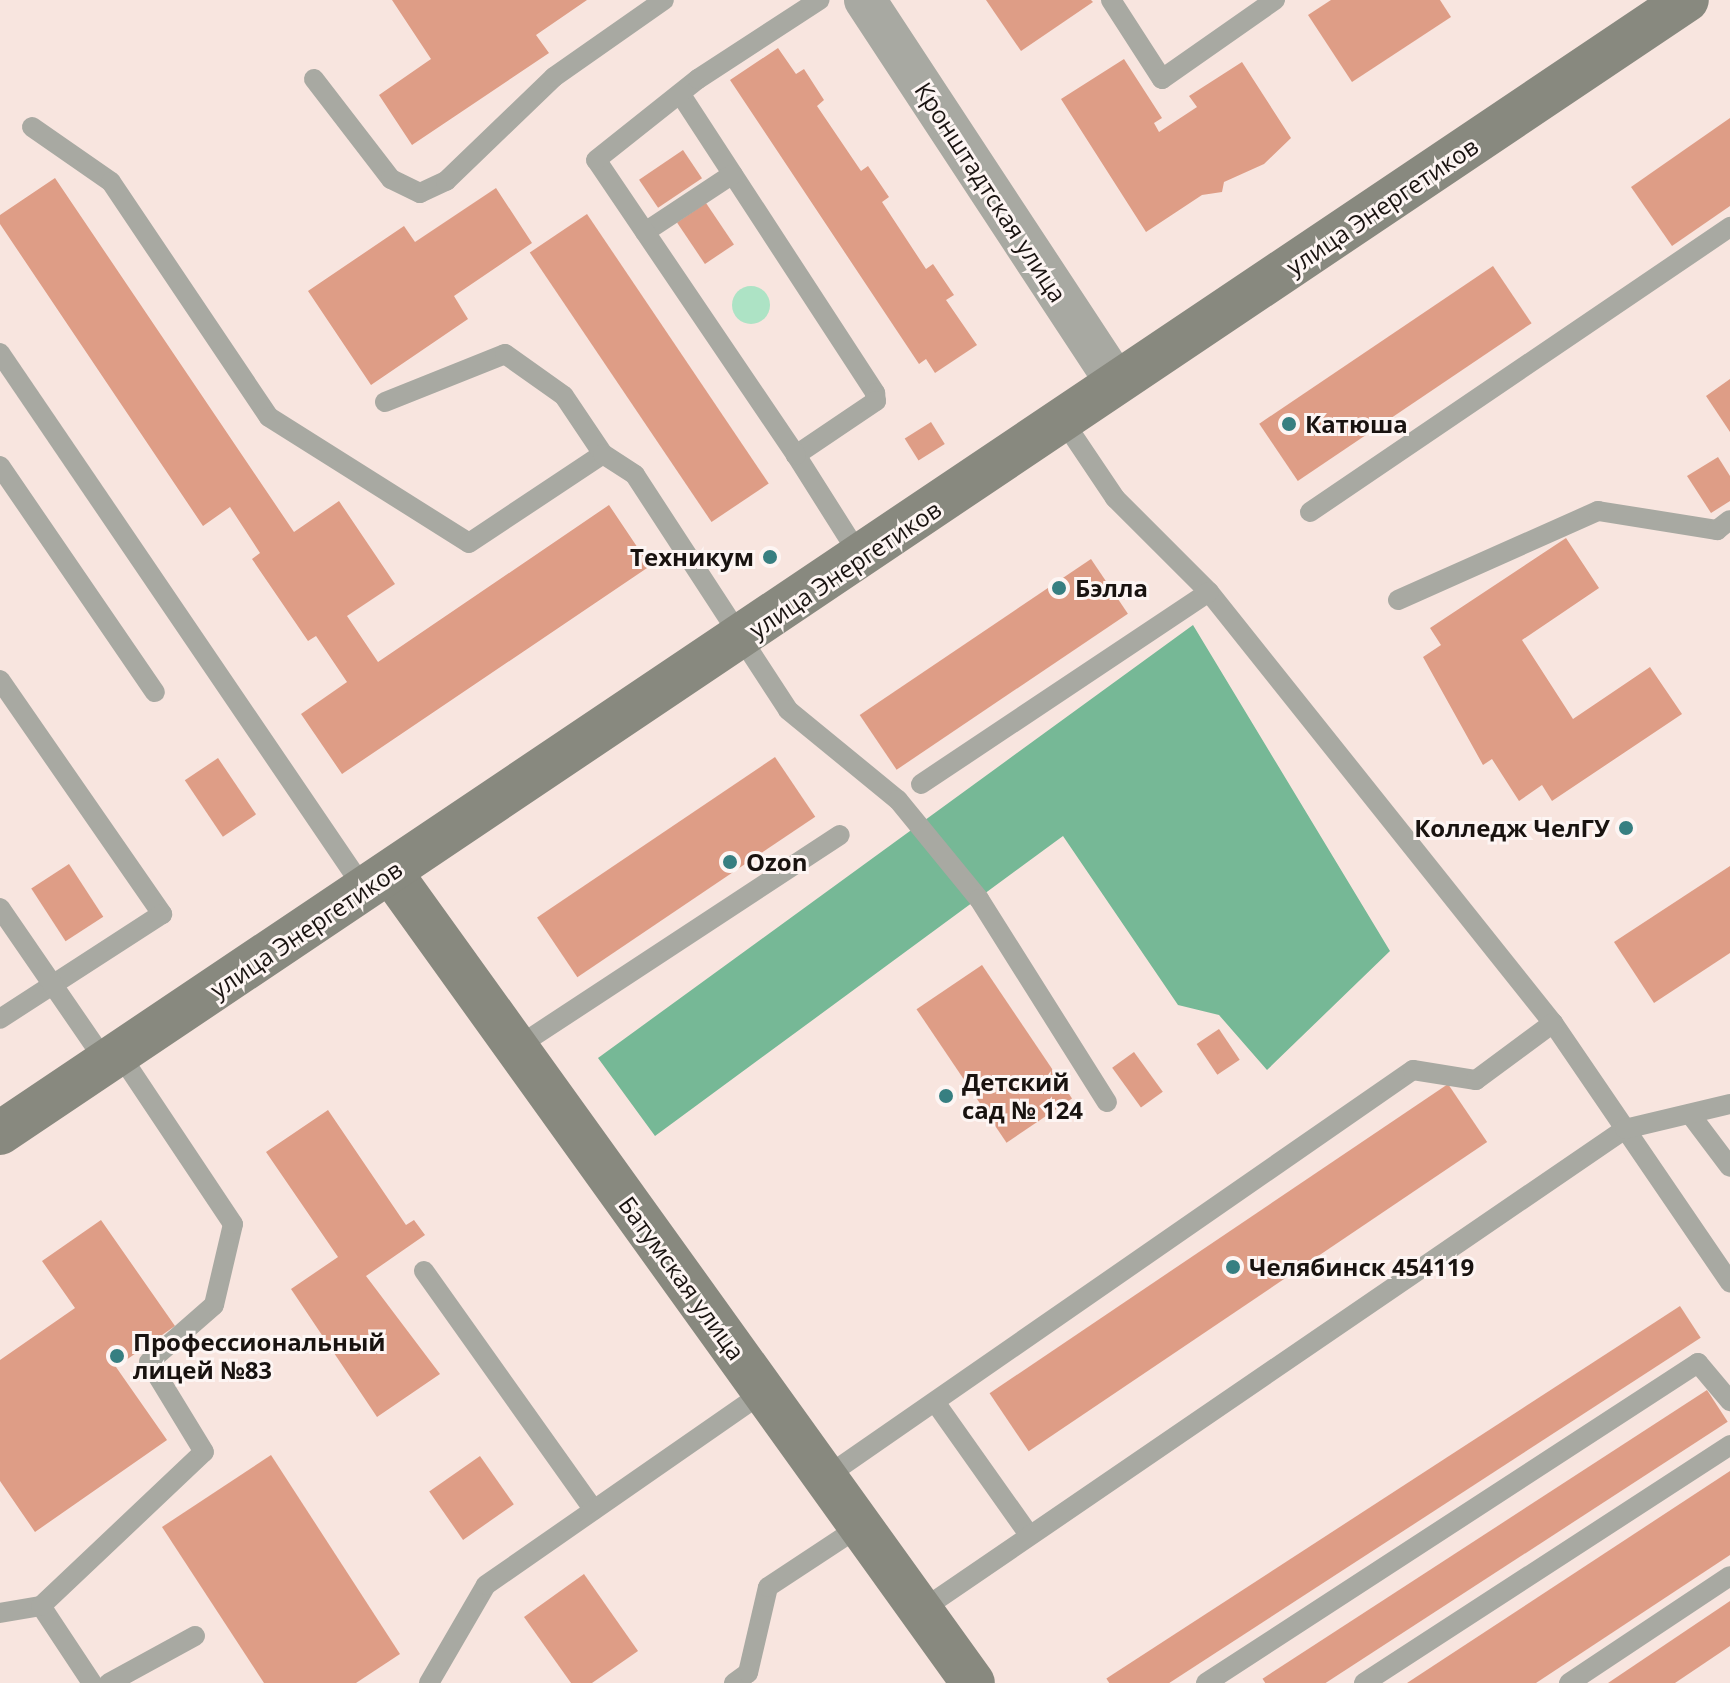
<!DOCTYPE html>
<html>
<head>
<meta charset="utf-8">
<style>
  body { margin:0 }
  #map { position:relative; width:1730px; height:1683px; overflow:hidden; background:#f8e5df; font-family:"Open Sans",sans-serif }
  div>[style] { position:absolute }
  .green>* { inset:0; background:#ade3c5 }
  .round { border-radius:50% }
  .forest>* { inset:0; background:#76b896 }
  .building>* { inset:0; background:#de9d86; transform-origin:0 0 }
  .lane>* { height:20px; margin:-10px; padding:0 10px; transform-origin:10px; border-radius:10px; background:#a8a9a2 }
  .street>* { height:42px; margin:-21px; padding:0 21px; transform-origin:21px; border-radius:21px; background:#a8a9a2 }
  .secondary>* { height:44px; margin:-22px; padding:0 22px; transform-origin:22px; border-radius:22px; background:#88897f }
  .dots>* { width:22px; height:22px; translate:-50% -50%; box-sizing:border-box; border:4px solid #fdf5f3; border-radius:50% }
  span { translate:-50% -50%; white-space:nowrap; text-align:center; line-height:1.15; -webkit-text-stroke:6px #fdf5f3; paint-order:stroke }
  .street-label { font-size:24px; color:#191310 }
  .poi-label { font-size:24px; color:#191310; font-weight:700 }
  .left { translate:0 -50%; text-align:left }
  .right { translate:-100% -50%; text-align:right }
</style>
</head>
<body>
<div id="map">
  <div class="green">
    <i class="round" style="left:732px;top:286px;width:38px;height:38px"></i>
  </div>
  <div class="forest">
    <i style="clip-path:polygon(1193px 625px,1390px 951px,1267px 1070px,1219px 1015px,1178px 1005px,1063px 836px,655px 1136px,598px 1058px)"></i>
  </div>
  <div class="building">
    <i style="clip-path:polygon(392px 0,587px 0,536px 35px,549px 53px,412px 145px,379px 95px,431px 59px)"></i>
    <i style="clip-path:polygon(986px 0,1091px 0,1093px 2px,1021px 51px)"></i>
    <i style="clip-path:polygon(1331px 0,1440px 0,1451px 17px,1352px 82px,1308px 15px)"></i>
    <i style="clip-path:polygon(778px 48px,796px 74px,804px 69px,824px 100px,817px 106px,861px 171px,868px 166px,889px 197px,882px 202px,926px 269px,933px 264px,954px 295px,946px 300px,977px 345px,935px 373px,926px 359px,919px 364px,730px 80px)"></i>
    <i style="clip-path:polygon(1124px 59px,1162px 118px,1154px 123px,1159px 132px,1197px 107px,1189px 96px,1242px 62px,1291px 138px,1264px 164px,1224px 182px,1222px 192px,1202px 195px,1146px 232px,1061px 99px)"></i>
    <i style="clip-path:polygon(1730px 118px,1730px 206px,1672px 246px,1631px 187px)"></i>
    <i style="left:683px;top:150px;width:34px;height:53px;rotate:56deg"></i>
    <i style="clip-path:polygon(55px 178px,294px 532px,339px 501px,395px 584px,347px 616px,378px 662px,609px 505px,650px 566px,342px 774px,301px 714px,347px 682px,316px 636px,308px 641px,252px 559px,260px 553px,230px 507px,203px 526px,0 224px,0 215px)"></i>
    <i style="clip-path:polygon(496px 188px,532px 243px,454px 296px,468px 319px,371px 385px,308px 291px,404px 226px,415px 242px)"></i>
    <i style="left:706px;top:203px;width:50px;height:35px;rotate:56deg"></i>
    <i style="left:587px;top:214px;width:325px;height:69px;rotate:56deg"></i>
    <i style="left:1493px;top:266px;width:69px;height:282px;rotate:56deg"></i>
    <i style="clip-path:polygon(1730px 379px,1730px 432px,1706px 396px)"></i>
    <i style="left:931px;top:422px;width:26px;height:31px;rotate:58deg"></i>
    <i style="clip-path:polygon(1718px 457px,1730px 476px,1730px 501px,1711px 513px,1687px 476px)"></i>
    <i style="clip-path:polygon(1566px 538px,1599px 588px,1522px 640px,1573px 719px,1650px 667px,1682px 714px,1552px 801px,1542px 785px,1519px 801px,1492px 759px,1483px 765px,1423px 657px,1441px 645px,1430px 628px)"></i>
    <i style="left:1091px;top:559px;width:66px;height:279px;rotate:56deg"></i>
    <i style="left:775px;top:757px;width:72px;height:287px;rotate:56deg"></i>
    <i style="left:218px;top:758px;width:68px;height:40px;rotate:56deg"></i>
    <i style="left:69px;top:864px;width:63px;height:45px;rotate:57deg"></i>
    <i style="clip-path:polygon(1730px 866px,1730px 953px,1654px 1003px,1614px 942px)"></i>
    <i style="left:982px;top:965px;width:161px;height:79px;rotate:56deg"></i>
    <i style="left:1219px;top:1029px;width:37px;height:27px;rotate:56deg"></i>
    <i style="left:1134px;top:1052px;width:49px;height:27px;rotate:54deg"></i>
    <i style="left:1448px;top:1084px;width:70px;height:553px;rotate:56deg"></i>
    <i style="clip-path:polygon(328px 1110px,406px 1225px,414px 1220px,425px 1235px,366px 1276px,440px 1374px,377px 1417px,291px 1289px,338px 1257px,266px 1152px)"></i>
    <i style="clip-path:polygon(101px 1220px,175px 1326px,116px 1367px,167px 1440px,35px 1532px,0 1481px,0 1360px,75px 1308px,42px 1261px)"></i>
    <i style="left:1680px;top:1306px;width:38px;height:684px;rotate:57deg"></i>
    <i style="left:1707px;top:1390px;width:38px;height:530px;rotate:57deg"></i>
    <i style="clip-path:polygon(271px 1455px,400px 1654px,356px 1683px,264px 1683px,162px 1527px)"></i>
    <i style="left:480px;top:1456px;width:59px;height:62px;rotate:55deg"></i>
    <i style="clip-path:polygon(1730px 1471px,1730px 1555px,1536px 1683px,1407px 1683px)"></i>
    <i style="clip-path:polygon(584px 1574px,638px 1651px,592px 1683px,571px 1683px,524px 1617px)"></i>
    <i style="clip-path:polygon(1730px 1601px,1730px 1646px,1675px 1683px,1608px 1683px)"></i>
  </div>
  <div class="lane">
    <i style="left:1111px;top:0;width:94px;rotate:57.2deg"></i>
    <i style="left:1162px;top:79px;width:138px;rotate:-35deg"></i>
    <i style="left:314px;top:79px;width:126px;rotate:52.4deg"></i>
    <i style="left:391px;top:179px;width:32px;rotate:26deg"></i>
    <i style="left:420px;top:193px;width:29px;rotate:-25deg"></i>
    <i style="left:446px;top:181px;width:150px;rotate:-43.9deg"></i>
    <i style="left:554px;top:77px;width:134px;rotate:-35deg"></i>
    <i style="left:683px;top:98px;width:352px;rotate:56.9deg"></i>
    <i style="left:875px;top:393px;width:8px;rotate:83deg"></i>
    <i style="left:876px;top:401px;width:97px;rotate:146deg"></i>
    <i style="left:796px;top:455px;width:122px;rotate:57.7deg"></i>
    <i style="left:32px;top:127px;width:96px;rotate:34.8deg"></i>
    <i style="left:111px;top:182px;width:283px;rotate:56.1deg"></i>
    <i style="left:269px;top:417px;width:236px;rotate:32.2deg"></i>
    <i style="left:469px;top:543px;width:161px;rotate:-33.6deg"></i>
    <i style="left:645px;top:232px;width:105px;rotate:-33.4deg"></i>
    <i style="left:0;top:353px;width:649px;rotate:55.8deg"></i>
    <i style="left:385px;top:402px;width:129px;rotate:-21.8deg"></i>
    <i style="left:505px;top:354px;width:72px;rotate:35.4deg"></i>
    <i style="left:564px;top:396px;width:70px;rotate:56.1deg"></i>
    <i style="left:603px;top:454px;width:38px;rotate:33deg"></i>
    <i style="left:635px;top:475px;width:280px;rotate:56.9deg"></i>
    <i style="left:788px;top:710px;width:142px;rotate:39.3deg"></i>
    <i style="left:898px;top:800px;width:128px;rotate:50.7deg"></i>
    <i style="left:979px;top:899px;width:240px;rotate:57.8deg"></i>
    <i style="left:1064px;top:422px;width:92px;rotate:56.1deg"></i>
    <i style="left:1115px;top:498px;width:133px;rotate:45deg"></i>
    <i style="left:1209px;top:592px;width:551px;rotate:51.41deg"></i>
    <i style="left:1553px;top:1023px;width:314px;rotate:55.7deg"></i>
    <i style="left:796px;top:455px;width:356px;rotate:-124.1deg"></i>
    <i style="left:596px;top:160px;width:130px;rotate:-38.5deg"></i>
    <i style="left:698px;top:79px;width:145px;rotate:-33.1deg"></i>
    <i style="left:0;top:466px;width:274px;rotate:55.6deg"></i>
    <i style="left:1310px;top:512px;width:508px;rotate:-34.16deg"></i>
    <i style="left:1398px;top:600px;width:219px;rotate:-24deg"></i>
    <i style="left:1598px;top:511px;width:121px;rotate:9.1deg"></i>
    <i style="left:1717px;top:530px;width:16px;rotate:-38deg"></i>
    <i style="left:0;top:680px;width:285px;rotate:55.3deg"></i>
    <i style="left:162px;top:914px;width:193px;rotate:147.1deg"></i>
    <i style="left:921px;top:784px;width:346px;rotate:-33.7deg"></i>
    <i style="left:0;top:908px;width:187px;rotate:55.5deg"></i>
    <i style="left:517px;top:1047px;width:386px;rotate:-33.3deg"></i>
    <i style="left:1690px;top:1114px;width:66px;rotate:53deg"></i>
    <i style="left:424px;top:1271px;width:293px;rotate:54.6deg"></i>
    <i style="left:935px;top:1402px;width:163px;rotate:54.7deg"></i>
    <i style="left:827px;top:1476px;width:713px;rotate:-34.72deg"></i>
    <i style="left:1413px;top:1070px;width:64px;rotate:9deg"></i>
    <i style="left:1476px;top:1080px;width:96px;rotate:-36.5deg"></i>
    <i style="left:923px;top:1609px;width:850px;rotate:-34.36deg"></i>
    <i style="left:1625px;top:1129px;width:108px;rotate:-13.4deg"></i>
    <i style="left:0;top:1613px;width:42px;rotate:-9.7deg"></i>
    <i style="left:92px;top:1683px;width:92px;rotate:-123.5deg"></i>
    <i style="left:41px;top:1606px;width:224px;rotate:-43.4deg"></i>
    <i style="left:204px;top:1452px;width:105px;rotate:-121.4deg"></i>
    <i style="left:149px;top:1362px;width:86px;rotate:-41.2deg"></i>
    <i style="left:214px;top:1305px;width:83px;rotate:-76.8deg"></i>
    <i style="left:233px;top:1224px;width:206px;rotate:-123.7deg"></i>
    <i style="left:109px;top:1683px;width:98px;rotate:-28.7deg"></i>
    <i style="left:429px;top:1683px;width:113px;rotate:-59.8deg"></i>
    <i style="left:486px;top:1585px;width:338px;rotate:-34.8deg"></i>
    <i style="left:734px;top:1683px;width:17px;rotate:-36deg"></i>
    <i style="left:748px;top:1673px;width:88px;rotate:-76.9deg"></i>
    <i style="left:768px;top:1587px;width:113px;rotate:-33.4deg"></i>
    <i style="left:1206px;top:1683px;width:587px;rotate:-33.04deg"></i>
    <i style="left:1698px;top:1363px;width:50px;rotate:49.9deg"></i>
    <i style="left:1364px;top:1683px;width:437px;rotate:-33deg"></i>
    <i style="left:1569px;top:1683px;width:193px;rotate:-33.6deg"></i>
  </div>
  <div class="street">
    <i style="left:865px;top:0;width:458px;rotate:56.7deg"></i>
  </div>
  <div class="secondary">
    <i style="left:391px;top:873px;width:997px;rotate:54.3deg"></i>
    <i style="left:0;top:1133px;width:2032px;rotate:-33.89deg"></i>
  </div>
  <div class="dots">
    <i style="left:1289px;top:424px;background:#377f81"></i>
    <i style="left:770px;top:557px;background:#377f81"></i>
    <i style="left:1059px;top:588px;background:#377f81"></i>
    <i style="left:1626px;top:828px;background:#377f81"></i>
    <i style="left:730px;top:862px;background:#377f81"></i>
    <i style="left:946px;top:1096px;background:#377f81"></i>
    <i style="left:1233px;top:1267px;background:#377f81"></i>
    <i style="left:117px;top:1356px;background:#377f81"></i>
  </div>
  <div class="street-label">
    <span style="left:991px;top:192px;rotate:57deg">Кронштадтская улица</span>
    <span style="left:1382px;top:206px;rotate:-34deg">улица Энергетиков</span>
    <span style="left:845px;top:569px;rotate:-34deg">улица Энергетиков</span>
    <span style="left:306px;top:929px;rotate:-34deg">улица Энергетиков</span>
    <span style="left:682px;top:1278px;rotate:54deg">Батумская улица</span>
  </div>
  <div class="poi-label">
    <span class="left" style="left:1305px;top:424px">Катюша</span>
    <span class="right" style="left:754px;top:557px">Техникум</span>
    <span class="left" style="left:1075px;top:588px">Бэлла</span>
    <span class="right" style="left:1610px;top:828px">Колледж ЧелГУ</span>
    <span class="left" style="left:746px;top:862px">Ozon</span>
    <span class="left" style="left:962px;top:1096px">Детский<br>сад № 124</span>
    <span class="left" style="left:1249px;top:1267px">Челябинск 454119</span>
    <span class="left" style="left:133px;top:1356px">Профессиональный<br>лицей №83</span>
  </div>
</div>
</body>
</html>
